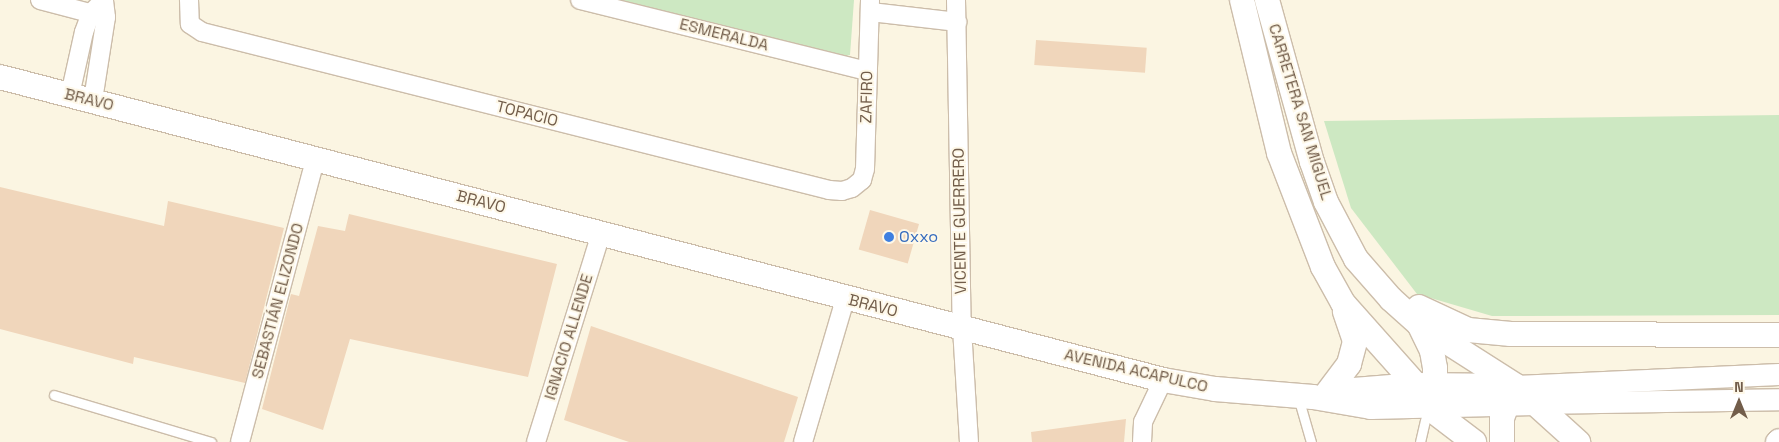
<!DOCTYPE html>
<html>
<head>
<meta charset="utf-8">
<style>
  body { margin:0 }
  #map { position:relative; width:1779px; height:442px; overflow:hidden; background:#fbf5e2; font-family:"Space Grotesk",sans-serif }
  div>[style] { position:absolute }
  .green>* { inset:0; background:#cde8c2 }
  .building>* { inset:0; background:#f0d6bb; transform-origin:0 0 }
  .roads { filter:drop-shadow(1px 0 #ccbdaa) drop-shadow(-1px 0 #ccbdaa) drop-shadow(0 1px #ccbdaa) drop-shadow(0 -1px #ccbdaa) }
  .service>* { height:9px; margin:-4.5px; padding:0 4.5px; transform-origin:4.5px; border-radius:4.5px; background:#fff }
  .minor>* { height:18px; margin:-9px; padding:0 9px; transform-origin:9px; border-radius:9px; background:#fff }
  .tertiary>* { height:21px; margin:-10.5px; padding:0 10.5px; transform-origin:10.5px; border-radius:10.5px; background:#fff }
  .secondary>* { height:24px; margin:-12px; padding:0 12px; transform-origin:12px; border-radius:12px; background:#fff }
  .dots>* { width:14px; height:14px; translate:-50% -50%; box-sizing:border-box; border:2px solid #fef8e8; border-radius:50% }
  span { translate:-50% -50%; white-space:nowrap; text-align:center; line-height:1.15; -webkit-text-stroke:4px #fef8e8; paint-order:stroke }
  .street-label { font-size:16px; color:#725d4a }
  .shop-label { font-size:16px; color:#366cbe }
  .left { translate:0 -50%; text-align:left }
  .north { position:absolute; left:1714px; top:377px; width:50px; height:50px; -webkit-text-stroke:4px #fef8e8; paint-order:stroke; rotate:0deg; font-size:14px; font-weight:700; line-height:20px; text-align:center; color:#725d4a }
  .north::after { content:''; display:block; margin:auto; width:18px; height:22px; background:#725d4a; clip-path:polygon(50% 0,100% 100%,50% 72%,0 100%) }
</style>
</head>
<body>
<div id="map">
  <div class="green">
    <i style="clip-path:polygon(622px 0,854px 0,850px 55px,842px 57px)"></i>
    <i style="clip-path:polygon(1779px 115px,1779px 315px,1492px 316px,1417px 294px,1351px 208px,1324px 121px)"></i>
  </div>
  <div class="building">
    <i style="left:1036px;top:40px;width:111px;height:25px;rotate:4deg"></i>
    <i style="clip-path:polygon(0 187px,164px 226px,168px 201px,284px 228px,245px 383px,134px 357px,133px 364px,0 329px)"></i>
    <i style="left:870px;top:210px;width:51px;height:41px;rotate:16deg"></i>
    <i style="clip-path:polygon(349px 214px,557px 264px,528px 377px,350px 339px,323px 430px,262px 409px,291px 294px,299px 296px,318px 226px,345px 231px)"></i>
    <i style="clip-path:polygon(591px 326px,798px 397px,784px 442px,629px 442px,564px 420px)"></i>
    <i style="clip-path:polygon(1126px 419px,1124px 442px,1032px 442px,1031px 432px)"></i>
  </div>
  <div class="roads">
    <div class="service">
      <i style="left:54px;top:395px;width:164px;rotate:16.7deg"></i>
      <i style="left:1298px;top:397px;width:47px;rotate:73.9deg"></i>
      <i style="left:1420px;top:442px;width:23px;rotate:-77deg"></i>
    </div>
    <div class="minor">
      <i style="left:40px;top:0;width:63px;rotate:14.7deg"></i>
      <i style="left:189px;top:0;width:24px;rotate:88deg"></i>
      <i style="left:190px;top:24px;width:14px;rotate:34deg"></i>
      <i style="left:202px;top:32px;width:647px;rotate:14.14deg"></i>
      <i style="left:829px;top:190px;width:13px;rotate:4deg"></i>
      <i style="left:842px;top:191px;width:10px;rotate:-17deg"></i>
      <i style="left:852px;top:188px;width:13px;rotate:-39deg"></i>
      <i style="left:862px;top:180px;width:11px;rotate:-75deg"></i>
      <i style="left:865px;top:169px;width:169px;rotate:-88.3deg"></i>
      <i style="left:580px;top:0;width:296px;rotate:13.9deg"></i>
      <i style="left:956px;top:0;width:328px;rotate:89deg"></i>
      <i style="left:962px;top:328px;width:114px;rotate:86.5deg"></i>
      <i style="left:871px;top:12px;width:87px;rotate:6.6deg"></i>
      <i style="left:70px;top:95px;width:65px;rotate:-77.5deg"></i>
      <i style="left:84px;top:32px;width:20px;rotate:-70deg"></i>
      <i style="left:91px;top:13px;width:17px;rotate:-45deg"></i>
      <i style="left:93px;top:100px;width:84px;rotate:-81.1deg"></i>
      <i style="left:106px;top:17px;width:17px;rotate:-97deg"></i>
      <i style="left:240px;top:442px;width:291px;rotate:-75.1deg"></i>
      <i style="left:536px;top:442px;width:219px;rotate:-72.7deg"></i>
      <i style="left:803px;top:442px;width:149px;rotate:-73.6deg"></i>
      <i style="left:1142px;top:442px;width:20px;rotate:-87deg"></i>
      <i style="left:1143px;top:422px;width:47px;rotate:-64.5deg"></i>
    </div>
    <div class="tertiary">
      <i style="left:1516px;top:386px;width:263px;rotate:-2.6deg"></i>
      <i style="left:1535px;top:403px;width:244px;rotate:-0.9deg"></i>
    </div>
    <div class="secondary">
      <i style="left:1242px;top:0;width:157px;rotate:76.4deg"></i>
      <i style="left:1279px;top:153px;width:122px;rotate:68.9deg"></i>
      <i style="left:1323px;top:267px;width:41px;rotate:60.9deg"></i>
      <i style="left:1343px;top:303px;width:110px;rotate:48.3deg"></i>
      <i style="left:1416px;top:385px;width:21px;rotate:67deg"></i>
      <i style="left:1424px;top:404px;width:63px;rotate:37.2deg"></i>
      <i style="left:1267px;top:0;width:168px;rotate:74.5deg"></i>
      <i style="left:1312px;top:162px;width:42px;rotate:70.7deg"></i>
      <i style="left:1326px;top:202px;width:64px;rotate:62.2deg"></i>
      <i style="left:1356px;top:259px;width:53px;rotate:48.8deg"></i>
      <i style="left:1391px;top:299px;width:38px;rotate:42deg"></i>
      <i style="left:1419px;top:324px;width:115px;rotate:32.6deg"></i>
      <i style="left:1516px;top:386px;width:84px;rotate:42.1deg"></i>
      <i style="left:0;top:77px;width:1202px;rotate:14.6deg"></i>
      <i style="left:1163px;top:380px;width:53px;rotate:9.8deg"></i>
      <i style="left:1215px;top:389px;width:98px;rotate:4.7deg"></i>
      <i style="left:1313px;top:397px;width:59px;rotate:9.8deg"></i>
      <i style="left:1371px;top:407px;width:164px;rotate:-1.4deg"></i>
      <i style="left:1419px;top:307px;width:54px;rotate:25.1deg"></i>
      <i style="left:1468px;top:330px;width:43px;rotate:5.3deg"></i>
      <i style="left:1511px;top:334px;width:268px;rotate:0.2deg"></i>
      <i style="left:1419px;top:324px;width:30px;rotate:64deg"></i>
      <i style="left:1432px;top:351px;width:17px;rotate:80deg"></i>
      <i style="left:1435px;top:368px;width:18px;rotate:90deg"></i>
      <i style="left:1435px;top:386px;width:14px;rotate:115deg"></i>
      <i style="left:1328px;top:392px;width:35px;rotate:-53deg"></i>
      <i style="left:1349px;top:364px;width:24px;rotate:-75deg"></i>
      <i style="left:1355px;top:341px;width:31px;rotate:-109deg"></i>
      <i style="left:1329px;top:392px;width:87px;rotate:-4.6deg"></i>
      <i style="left:1416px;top:385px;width:94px;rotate:0.6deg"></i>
      <i style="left:1502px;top:442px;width:24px;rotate:-90deg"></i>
      <i style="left:1502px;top:418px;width:31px;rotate:-69deg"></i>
      <i style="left:1778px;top:442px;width:1px;rotate:-45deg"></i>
    </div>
  </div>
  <div class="dots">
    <i style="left:889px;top:237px;background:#3f7fe0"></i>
  </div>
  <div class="street-label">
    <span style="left:724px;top:35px;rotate:14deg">ESMERALDA</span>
    <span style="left:867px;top:97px;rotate:-89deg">ZAFIRO</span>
    <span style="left:89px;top:100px;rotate:14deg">BRAVO</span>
    <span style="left:1300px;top:112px;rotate:73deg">CARRETERA SAN MIGUEL</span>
    <span style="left:527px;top:114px;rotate:14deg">TOPACIO</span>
    <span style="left:481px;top:202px;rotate:14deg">BRAVO</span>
    <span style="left:960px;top:221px;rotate:-91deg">VICENTE GUERRERO</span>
    <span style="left:278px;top:301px;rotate:-75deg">SEBASTIÁN ELIZONDO</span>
    <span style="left:873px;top:306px;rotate:14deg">BRAVO</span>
    <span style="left:569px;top:337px;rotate:-73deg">IGNACIO ALLENDE</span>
    <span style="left:1136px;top:371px;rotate:13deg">AVENIDA ACAPULCO</span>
  </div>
  <div class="shop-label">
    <span class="left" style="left:899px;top:237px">Oxxo</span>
  </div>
  <div class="north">N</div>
</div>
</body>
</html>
